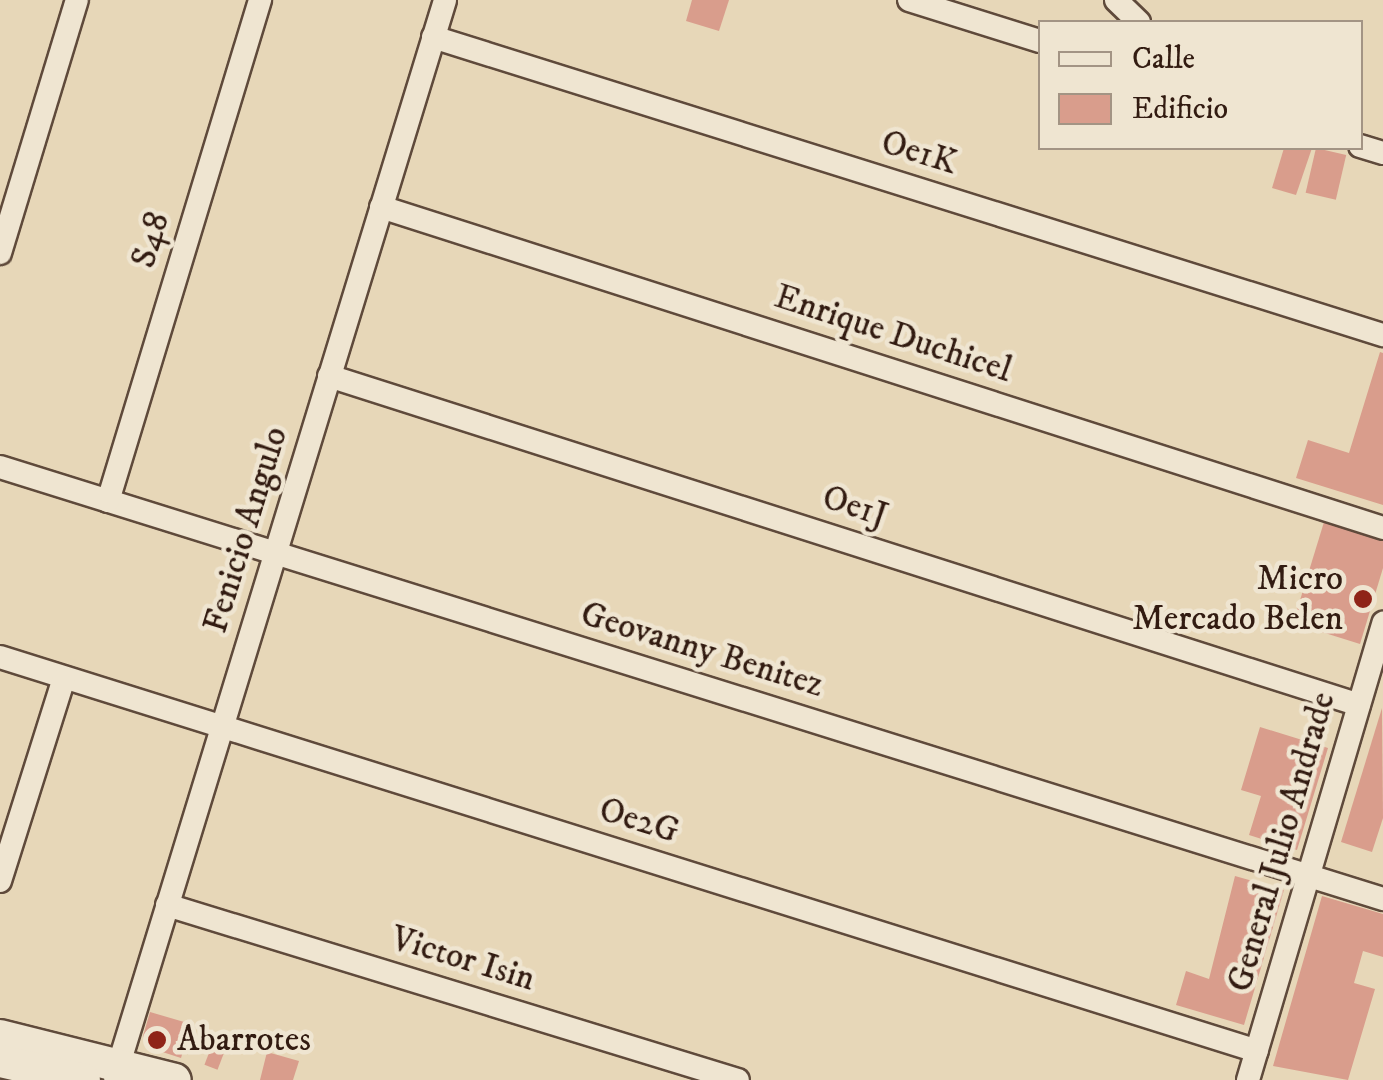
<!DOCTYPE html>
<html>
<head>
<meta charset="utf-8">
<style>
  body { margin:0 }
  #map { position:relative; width:1383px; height:1080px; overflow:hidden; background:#e7d7b8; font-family:"IM FELL DW Pica",serif }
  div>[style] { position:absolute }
  .building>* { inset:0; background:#d99d8c; transform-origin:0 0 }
  .roads { filter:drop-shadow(2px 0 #5f4a3b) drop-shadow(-2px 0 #5f4a3b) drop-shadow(0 2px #5f4a3b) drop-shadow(0 -2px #5f4a3b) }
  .street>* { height:22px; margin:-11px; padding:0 11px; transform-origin:11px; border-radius:11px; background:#efe5d1 }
  .secondary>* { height:32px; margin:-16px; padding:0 16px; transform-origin:16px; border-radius:16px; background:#efe5d1 }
  .dots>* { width:28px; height:28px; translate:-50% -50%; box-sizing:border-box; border:5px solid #efe5d1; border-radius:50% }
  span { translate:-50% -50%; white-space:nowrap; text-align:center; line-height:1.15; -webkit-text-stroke:9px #efe5d1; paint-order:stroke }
  .street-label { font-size:35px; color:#321b11 }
  .poi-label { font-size:35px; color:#321b11 }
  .right { translate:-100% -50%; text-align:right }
  .left { translate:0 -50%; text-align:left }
  .legend { position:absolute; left:1038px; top:20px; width:325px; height:130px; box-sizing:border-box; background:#efe5d1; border:2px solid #a39484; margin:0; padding:12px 18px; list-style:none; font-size:30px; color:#321b11 }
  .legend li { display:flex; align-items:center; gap:20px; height:50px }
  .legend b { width:50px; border:2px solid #a39484 }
</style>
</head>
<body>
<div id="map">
  <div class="building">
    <i style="clip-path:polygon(692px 0,729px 0,719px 31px,686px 21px)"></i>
    <i style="clip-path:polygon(1284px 148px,1312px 148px,1296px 195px,1272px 188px)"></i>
    <i style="left:1316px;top:148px;width:31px;height:46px;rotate:13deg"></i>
    <i style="clip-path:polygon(1380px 352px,1383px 353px,1383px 505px,1296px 478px,1308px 440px,1349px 453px)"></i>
    <i style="clip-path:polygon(1324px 522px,1383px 540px,1383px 568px,1360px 644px,1293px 623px)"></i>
    <i style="clip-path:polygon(1382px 708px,1383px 818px,1372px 852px,1341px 842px)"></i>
    <i style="clip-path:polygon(1260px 727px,1328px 748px,1297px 850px,1249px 835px,1261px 796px,1241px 790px)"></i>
    <i style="clip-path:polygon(1235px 876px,1284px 890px,1244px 1025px,1176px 1005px,1186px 971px,1209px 979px)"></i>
    <i style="clip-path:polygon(1322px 896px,1383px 914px,1383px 957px,1363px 951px,1354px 983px,1375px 989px,1348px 1080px,1273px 1066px)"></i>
    <i style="clip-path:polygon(150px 1012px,191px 1024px,181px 1058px,147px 1047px,143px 1036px)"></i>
    <i style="left:217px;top:1032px;width:14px;height:35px;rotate:21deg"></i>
    <i style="clip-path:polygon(267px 1052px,299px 1061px,293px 1080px,260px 1080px)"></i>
  </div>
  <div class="roads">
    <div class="street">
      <i style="left:909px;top:0;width:137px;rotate:17.4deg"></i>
      <i style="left:1116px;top:0;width:32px;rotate:44deg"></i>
      <i style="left:433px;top:37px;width:996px;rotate:17.42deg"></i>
      <i style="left:1360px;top:146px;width:24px;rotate:17deg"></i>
      <i style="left:381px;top:207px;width:1052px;rotate:17.76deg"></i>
      <i style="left:0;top:253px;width:264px;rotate:-73.1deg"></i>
      <i style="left:329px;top:376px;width:1081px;rotate:17.71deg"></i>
      <i style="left:0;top:467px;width:1449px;rotate:17.35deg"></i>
      <i style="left:108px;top:501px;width:524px;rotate:-73.12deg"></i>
      <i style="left:0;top:657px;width:1317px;rotate:17.4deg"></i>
      <i style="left:0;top:881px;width:213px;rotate:-72.5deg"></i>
      <i style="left:167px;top:905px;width:597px;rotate:17.04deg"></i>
      <i style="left:115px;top:1077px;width:1126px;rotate:-72.96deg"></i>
      <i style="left:1248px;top:1080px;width:477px;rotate:-73.5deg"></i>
    </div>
    <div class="secondary">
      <i style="left:0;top:1036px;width:180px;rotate:14.1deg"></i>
      <i style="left:0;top:1061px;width:86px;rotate:12.7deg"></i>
    </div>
  </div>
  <div class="dots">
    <i style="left:1363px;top:599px;background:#8f2418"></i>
    <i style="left:157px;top:1040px;background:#8f2418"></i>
  </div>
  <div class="street-label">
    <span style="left:919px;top:153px;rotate:17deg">Oe1K</span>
    <span style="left:151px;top:240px;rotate:-73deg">S48</span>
    <span style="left:893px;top:334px;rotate:18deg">Enrique Duchicel</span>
    <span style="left:855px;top:507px;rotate:18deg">Oe1J</span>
    <span style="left:246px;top:530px;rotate:-73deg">Fenicio Angulo</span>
    <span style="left:702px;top:650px;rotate:17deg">Geovanny Benitez</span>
    <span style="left:639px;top:821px;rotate:17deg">Oe2G</span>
    <span style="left:1282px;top:842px;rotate:-74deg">General Julio Andrade</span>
    <span style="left:463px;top:959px;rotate:17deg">Victor Isin</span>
  </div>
  <div class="poi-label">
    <span class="right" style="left:1343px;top:599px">Micro<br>Mercado Belen</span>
    <span class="left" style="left:177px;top:1040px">Abarrotes</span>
  </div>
  <ul class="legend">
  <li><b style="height:12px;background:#efe5d1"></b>Calle</li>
  <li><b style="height:28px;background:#d99d8c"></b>Edificio</li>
  </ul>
</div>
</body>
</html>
